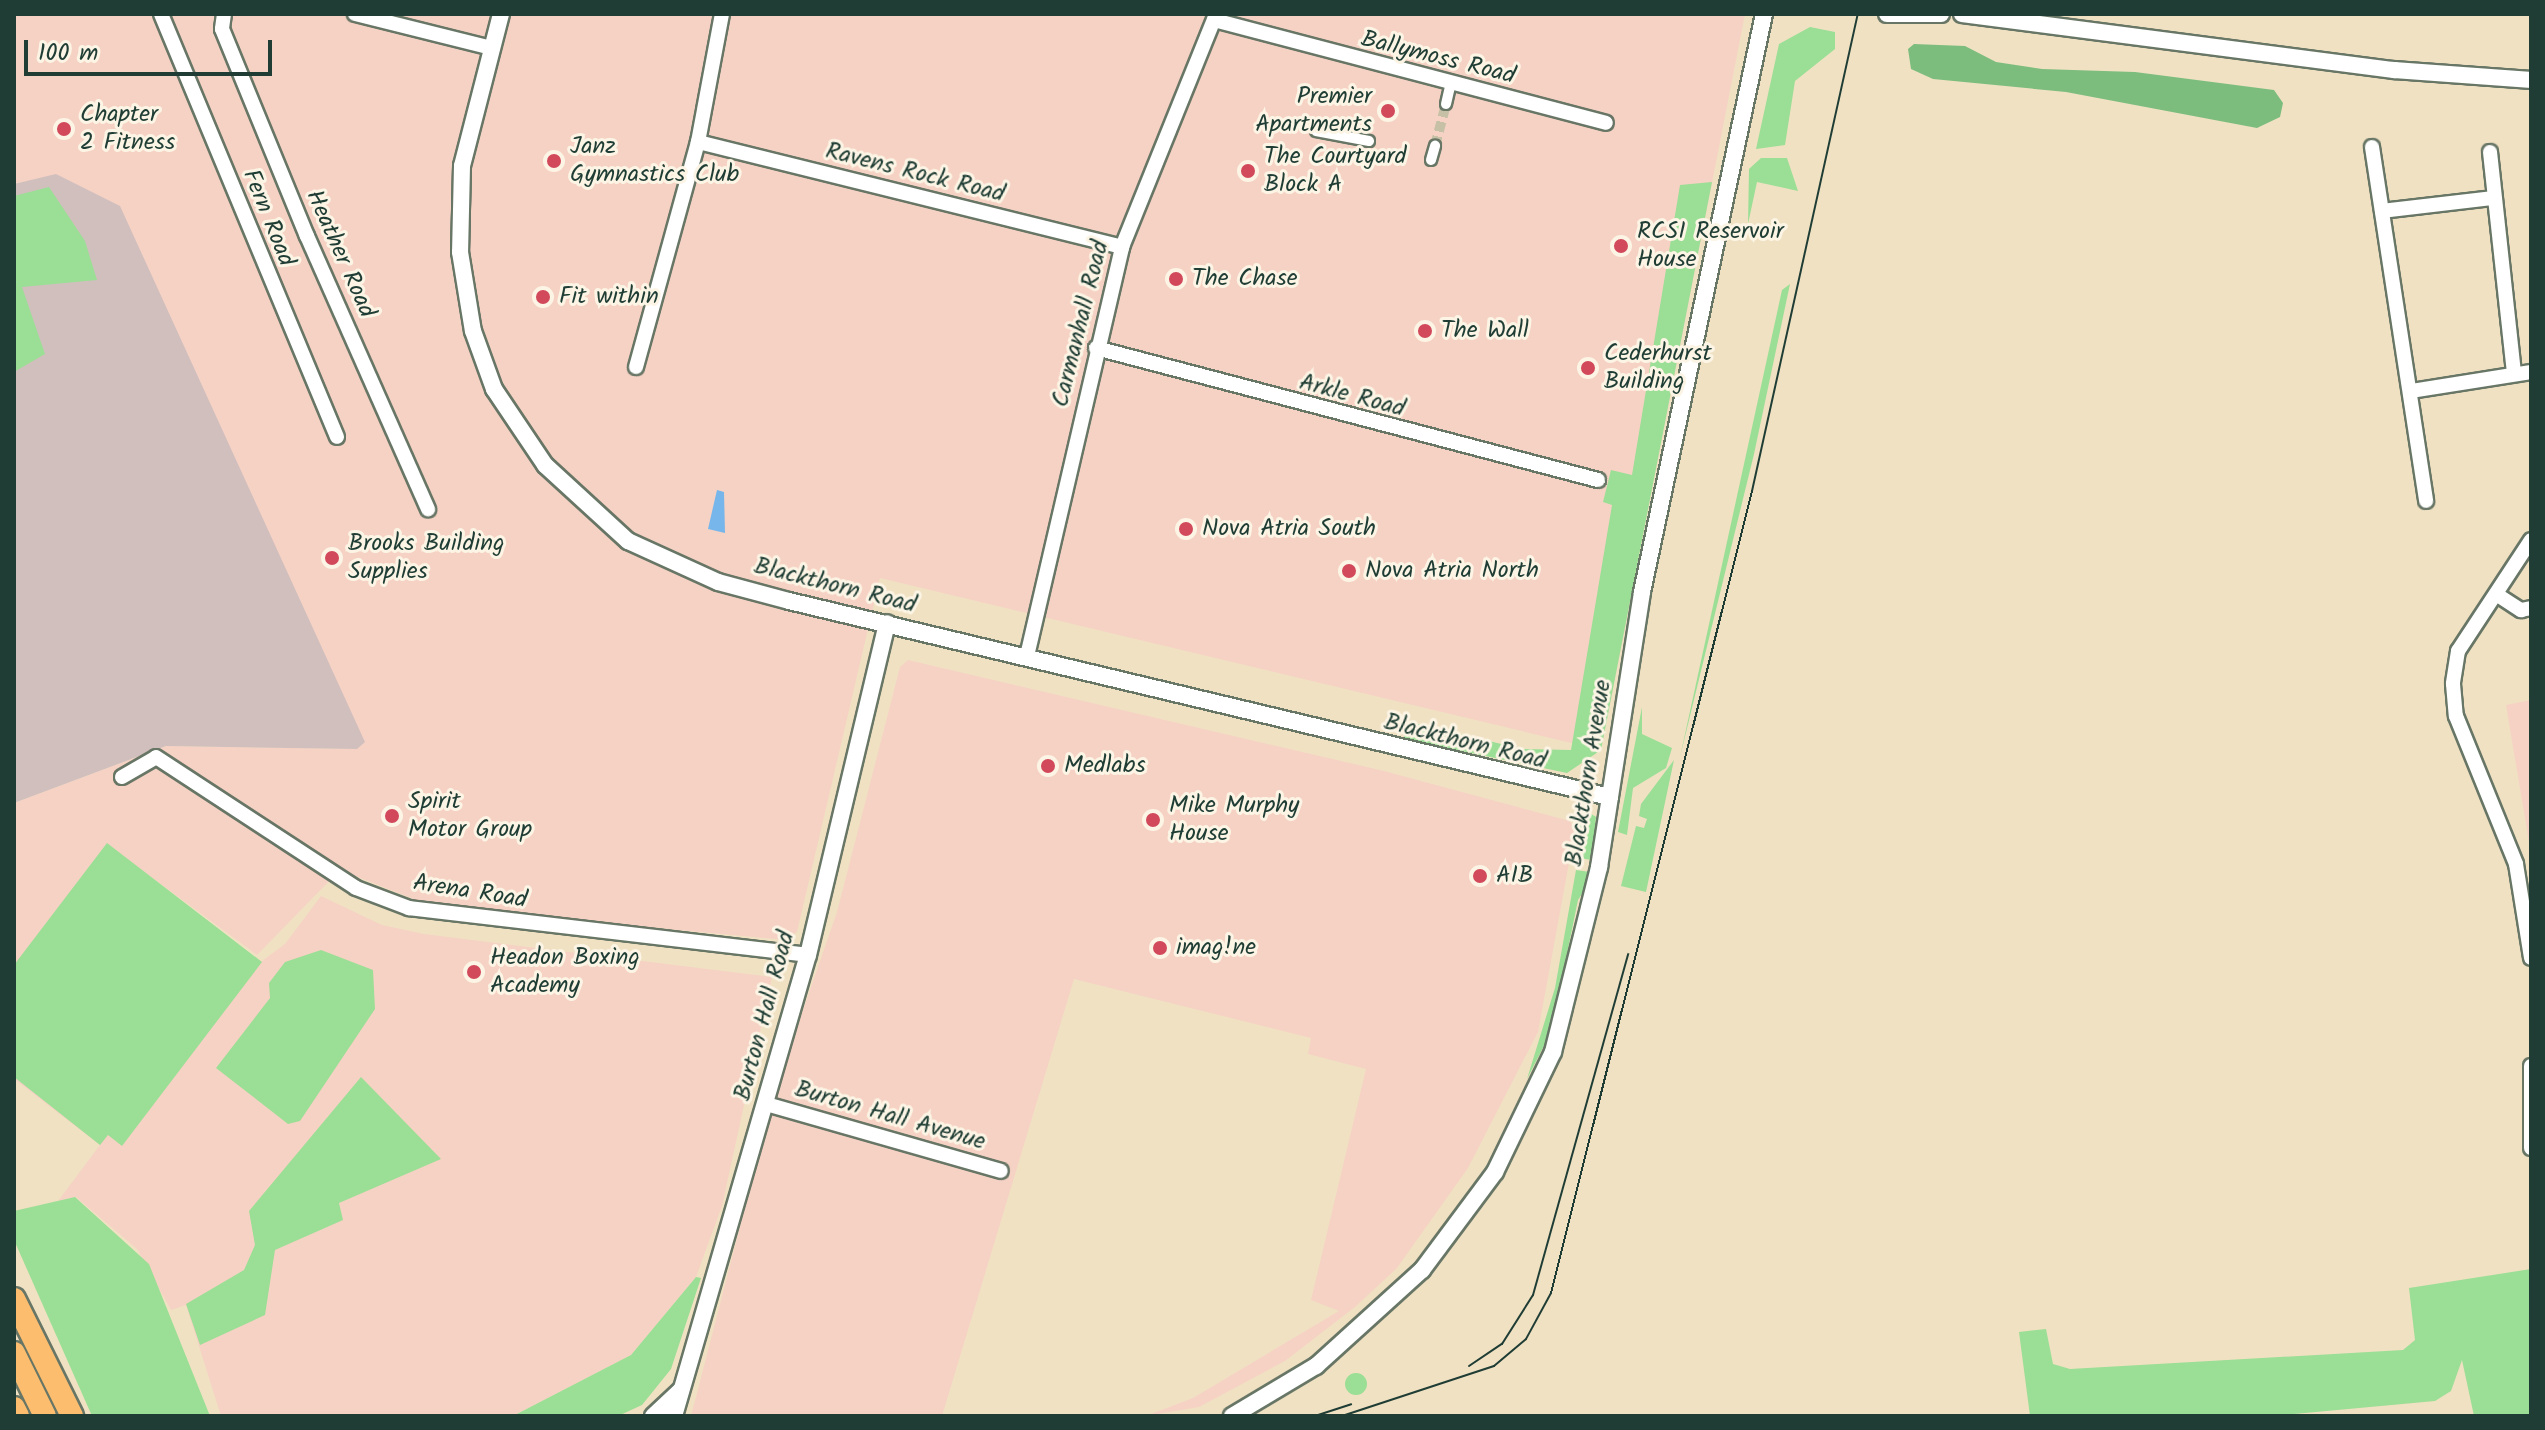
<!DOCTYPE html>
<html>
<head>
<meta charset="utf-8">
<style>
  body { margin:0 }
  #map { position:relative; width:2545px; height:1430px; overflow:hidden; background:#f0e1c3; font-family:Kalam,sans-serif }
  div>[style] { position:absolute }
  .built>* { inset:0; background:#f6d2c4 }
  .industrial>* { inset:0; background:#d1bfbe }
  .green>* { inset:0; background:#9bde95 }
  .round { border-radius:50% }
  .forest>* { inset:0; background:#7cbd7e }
  .water>* { inset:0; background:#76b6ea }
  .pedestrian-tunnel>* { height:10px; margin-top:-5px; transform-origin:0; background:repeating-linear-gradient(90deg,#c6c0a6 0 10px,transparent 0 15px) }
  .roads { filter:drop-shadow(2px 0 #687666) drop-shadow(-2px 0 #687666) drop-shadow(0 2px #687666) drop-shadow(0 -2px #687666) }
  .pedestrian>* { height:10px; margin:-5px; padding:0 5px; transform-origin:5px; border-radius:5px; background:#fff }
  .minor>* { height:14px; margin:-7px; padding:0 7px; transform-origin:7px; border-radius:7px; background:#fff }
  .tertiary>* { height:16px; margin:-8px; padding:0 8px; transform-origin:8px; border-radius:8px; background:#fff }
  .trunk>* { height:22px; margin:-11px; padding:0 11px; transform-origin:11px; border-radius:11px; background:#fcbd6f }
  .tram>* { height:2px; margin:-1px; padding:0 1px; transform-origin:1px; border-radius:1px; background:#1f3d34 }
  .dots>* { width:22px; height:22px; translate:-50% -50%; box-sizing:border-box; border:4px solid #fcf5e5; border-radius:50% }
  span { translate:-50% -50%; white-space:nowrap; text-align:center; line-height:1.15; -webkit-text-stroke:6px #fcf5e5; paint-order:stroke }
  .street-label { font-size:24px; color:#1f3d34 }
  .poi-label { font-size:24px; color:#1f3d34 }
  .right { translate:-100% -50%; text-align:right }
  .left { translate:0 -50%; text-align:left }
  .frame { position:absolute; inset:0; border:16px solid #1f3d34; pointer-events:none }
  .scale { position:absolute; left:24px; top:40px; width:248px; height:36px; box-sizing:border-box; border:4px solid #1f3d34; border-top:0; padding-left:10px; font-size:24px; line-height:28px; white-space:nowrap; color:#1f3d34; -webkit-text-stroke:6px #fcf5e5; paint-order:stroke }
</style>
</head>
<body>
<div id="map">
  <div class="built">
    <i style="clip-path:polygon(14px 14px,1745px 14px,1601px 750px,880px 578px,797px 932px,786px 940px,434px 907px,340px 870px,257px 955px,135px 865px,258px 964px,285px 944px,321px 896px,382px 925px,424px 934px,772px 977px,722px 1206px,696px 1277px,631px 1355px,513px 1416px,221px 1416px,186px 1305px,171px 1310px,137px 1249px,76px 1197px,58px 1201px,100px 1145px,14px 1079px,14px 803px,166px 746px,357px 749px,26px 181px,14px 184px)"></i>
    <i style="clip-path:polygon(908px 660px,1384px 771px,1570px 821px,1575px 830px,1538px 1032px,1468px 1168px,1397px 1268px,1355px 1307px,1285px 1361px,1199px 1407px,1146px 1416px,1193px 1398px,1339px 1311px,1311px 1300px,1366px 1069px,1308px 1054px,1311px 1038px,1074px 979px,942px 1416px,691px 1416px,776px 1088px,837px 912px,900px 667px)"></i>
    <i style="clip-path:polygon(2531px 700px,2531px 854px,2506px 705px)"></i>
  </div>
  <div class="industrial">
    <i style="clip-path:polygon(56px 174px,120px 206px,365px 742px,357px 749px,166px 746px,14px 803px,14px 184px)"></i>
  </div>
  <div class="green">
    <i style="clip-path:polygon(1810px 27px,1835px 32px,1835px 49px,1795px 81px,1785px 145px,1756px 149px,1779px 44px)"></i>
    <i style="clip-path:polygon(1761px 158px,1787px 158px,1798px 191px,1757px 182px,1748px 224px,1749px 169px)"></i>
    <i style="clip-path:polygon(1712px 182px,1601px 750px,1567px 773px,1404px 739px,1406px 721px,1522px 749px,1571px 750px,1612px 505px,1603px 502px,1611px 470px,1632px 475px,1680px 185px)"></i>
    <i style="clip-path:polygon(49px 187px,85px 241px,97px 280px,22px 287px,45px 354px,14px 372px,14px 196px)"></i>
    <i style="clip-path:polygon(1790px 284px,1754px 454px,1680px 757px,1782px 290px)"></i>
    <i style="clip-path:polygon(1642px 707px,1642px 734px,1672px 748px,1666px 768px,1633px 788px,1627px 835px,1618px 832px)"></i>
    <i style="clip-path:polygon(1674px 760px,1646px 892px,1621px 886px,1636px 826px,1644px 828px,1647px 819px,1639px 816px,1641px 804px)"></i>
    <i style="clip-path:polygon(1577px 805px,1596px 817px,1592px 860px,1579px 858px)"></i>
    <i style="clip-path:polygon(107px 843px,262px 962px,122px 1146px,108px 1135px,100px 1145px,14px 1077px,14px 965px)"></i>
    <i style="clip-path:polygon(1576px 870px,1590px 872px,1587px 886px,1578px 900px,1551px 1032px,1527px 1079px,1555px 988px)"></i>
    <i style="clip-path:polygon(321px 950px,373px 970px,375px 1009px,300px 1121px,288px 1124px,216px 1068px,270px 998px,269px 983px,285px 962px)"></i>
    <i style="clip-path:polygon(361px 1077px,441px 1159px,339px 1203px,343px 1220px,275px 1250px,265px 1315px,200px 1345px,186px 1304px,244px 1270px,255px 1245px,249px 1211px)"></i>
    <i style="clip-path:polygon(75px 1197px,149px 1264px,210px 1416px,92px 1416px,14px 1240px,14px 1211px)"></i>
    <i style="clip-path:polygon(2531px 1269px,2531px 1416px,2474px 1416px,2462px 1360px,2451px 1391px,2435px 1401px,2271px 1416px,2030px 1416px,2019px 1332px,2046px 1329px,2053px 1364px,2070px 1369px,2403px 1350px,2415px 1340px,2409px 1288px)"></i>
    <i style="clip-path:polygon(696px 1277px,701px 1278px,671px 1369px,642px 1405px,618px 1416px,513px 1416px,631px 1355px)"></i>
    <i class="round" style="left:1345px;top:1373px;width:22px;height:22px"></i>
  </div>
  <div class="forest">
    <i style="clip-path:polygon(1914px 44px,1965px 46px,1996px 62px,2042px 69px,2135px 72px,2274px 90px,2283px 103px,2280px 117px,2257px 128px,2066px 92px,1933px 79px,1911px 69px,1908px 49px)"></i>
  </div>
  <div class="water">
    <i style="clip-path:polygon(717px 490px,724px 492px,725px 533px,708px 529px)"></i>
  </div>
  <div class="pedestrian-tunnel">
    <i style="left:1435px;top:146px;width:43px;rotate:-75.3deg"></i>
  </div>
  <div class="roads">
    <div class="pedestrian">
      <i style="left:1446px;top:104px;width:18px;rotate:-77deg"></i>
      <i style="left:1316px;top:131px;width:54px;rotate:10.7deg"></i>
      <i style="left:1431px;top:160px;width:15px;rotate:-74deg"></i>
    </div>
    <div class="minor">
      <i style="left:161px;top:14px;width:458px;rotate:67.4deg"></i>
      <i style="left:224px;top:14px;width:15px;rotate:98deg"></i>
      <i style="left:222px;top:29px;width:224px;rotate:67.7deg"></i>
      <i style="left:307px;top:236px;width:299px;rotate:66.1deg"></i>
      <i style="left:355px;top:14px;width:140px;rotate:14deg"></i>
      <i style="left:1214px;top:20px;width:405px;rotate:14.7deg"></i>
      <i style="left:698px;top:142px;width:437px;rotate:13.9deg"></i>
      <i style="left:2372px;top:147px;width:358px;rotate:81.3deg"></i>
      <i style="left:2490px;top:152px;width:223px;rotate:83.8deg"></i>
      <i style="left:2382px;top:211px;width:112px;rotate:-6.7deg"></i>
      <i style="left:1096px;top:348px;width:519px;rotate:14.73deg"></i>
      <i style="left:636px;top:367px;width:233px;rotate:-74.6deg"></i>
      <i style="left:698px;top:142px;width:130px;rotate:-79.4deg"></i>
      <i style="left:2411px;top:391px;width:121px;rotate:-9deg"></i>
      <i style="left:2531px;top:540px;width:133px;rotate:123.3deg"></i>
      <i style="left:2458px;top:651px;width:33px;rotate:99deg"></i>
      <i style="left:2453px;top:684px;width:32px;rotate:85deg"></i>
      <i style="left:2456px;top:716px;width:160px;rotate:67.9deg"></i>
      <i style="left:2516px;top:864px;width:95px;rotate:80.9deg"></i>
      <i style="left:2496px;top:594px;width:30px;rotate:33deg"></i>
      <i style="left:2521px;top:610px;width:10px;rotate:-11deg"></i>
      <i style="left:1027px;top:656px;width:420px;rotate:-76.9deg"></i>
      <i style="left:1122px;top:247px;width:251px;rotate:-68deg"></i>
      <i style="left:122px;top:777px;width:39px;rotate:-30deg"></i>
      <i style="left:156px;top:757px;width:239px;rotate:33.2deg"></i>
      <i style="left:356px;top:888px;width:57px;rotate:20.7deg"></i>
      <i style="left:409px;top:908px;width:402px;rotate:6.7deg"></i>
      <i style="left:2531px;top:1066px;width:82px;rotate:90deg"></i>
      <i style="left:766px;top:1104px;width:244px;rotate:15.9deg"></i>
    </div>
    <div class="tertiary">
      <i style="left:501px;top:14px;width:157px;rotate:104.4deg"></i>
      <i style="left:462px;top:166px;width:86px;rotate:91.3deg"></i>
      <i style="left:460px;top:252px;width:80px;rotate:80.7deg"></i>
      <i style="left:473px;top:331px;width:62px;rotate:70.1deg"></i>
      <i style="left:494px;top:389px;width:92px;rotate:56.1deg"></i>
      <i style="left:545px;top:465px;width:113px;rotate:42.5deg"></i>
      <i style="left:628px;top:541px;width:99px;rotate:24.5deg"></i>
      <i style="left:718px;top:582px;width:73px;rotate:15deg"></i>
      <i style="left:789px;top:601px;width:844px;rotate:13.43deg"></i>
      <i style="left:1887px;top:14px;width:54px"></i>
      <i style="left:1962px;top:14px;width:437px;rotate:7.4deg"></i>
      <i style="left:2395px;top:70px;width:136px;rotate:4.2deg"></i>
      <i style="left:653px;top:1416px;width:38px;rotate:-43deg"></i>
      <i style="left:674px;top:1416px;width:480px;rotate:-73.8deg"></i>
      <i style="left:808px;top:955px;width:341px;rotate:-76.6deg"></i>
      <i style="left:1232px;top:1416px;width:98px;rotate:-30.8deg"></i>
      <i style="left:1316px;top:1366px;width:143px;rotate:-42.2deg"></i>
      <i style="left:1422px;top:1270px;width:122px;rotate:-53.3deg"></i>
      <i style="left:1495px;top:1172px;width:133px;rotate:-64.2deg"></i>
      <i style="left:1553px;top:1052px;width:191px;rotate:-76deg"></i>
      <i style="left:1599px;top:867px;width:278px;rotate:-81.1deg"></i>
      <i style="left:1642px;top:592px;width:591px;rotate:-78.08deg"></i>
    </div>
    <div class="trunk">
      <i style="left:14px;top:1299px;width:131px;rotate:63.6deg"></i>
      <i style="left:14px;top:1353px;width:70px;rotate:63.8deg"></i>
      <i style="left:14px;top:1408px;width:9px;rotate:63deg"></i>
    </div>
  </div>
  <div class="tram">
    <i style="left:1469px;top:1366px;width:40px;rotate:-34deg"></i>
    <i style="left:1502px;top:1344px;width:58px;rotate:-57.7deg"></i>
    <i style="left:1533px;top:1295px;width:354px;rotate:-74.4deg"></i>
    <i style="left:1315px;top:1416px;width:38px;rotate:-18deg"></i>
    <i style="left:1342px;top:1416px;width:160px;rotate:-18.2deg"></i>
    <i style="left:1494px;top:1366px;width:42px;rotate:-40.2deg"></i>
    <i style="left:1526px;top:1339px;width:52px;rotate:-61.5deg"></i>
    <i style="left:1551px;top:1293px;width:827px;rotate:-75.93deg"></i>
    <i style="left:1752px;top:491px;width:489px;rotate:-77.5deg"></i>
  </div>
  <div class="dots">
    <i style="left:1388px;top:111px;background:#d1495b"></i>
    <i style="left:64px;top:129px;background:#d1495b"></i>
    <i style="left:554px;top:161px;background:#d1495b"></i>
    <i style="left:1248px;top:171px;background:#d1495b"></i>
    <i style="left:1621px;top:246px;background:#d1495b"></i>
    <i style="left:1176px;top:279px;background:#d1495b"></i>
    <i style="left:543px;top:297px;background:#d1495b"></i>
    <i style="left:1425px;top:331px;background:#d1495b"></i>
    <i style="left:1588px;top:368px;background:#d1495b"></i>
    <i style="left:1186px;top:529px;background:#d1495b"></i>
    <i style="left:332px;top:558px;background:#d1495b"></i>
    <i style="left:1349px;top:571px;background:#d1495b"></i>
    <i style="left:1048px;top:766px;background:#d1495b"></i>
    <i style="left:392px;top:816px;background:#d1495b"></i>
    <i style="left:1153px;top:820px;background:#d1495b"></i>
    <i style="left:1480px;top:876px;background:#d1495b"></i>
    <i style="left:1160px;top:948px;background:#d1495b"></i>
    <i style="left:474px;top:972px;background:#d1495b"></i>
  </div>
  <div class="street-label">
    <span style="left:1438px;top:58px;rotate:14deg">Ballymoss Road</span>
    <span style="left:915px;top:173px;rotate:14deg">Ravens Rock Road</span>
    <span style="left:268px;top:218px;rotate:68deg">Fern Road</span>
    <span style="left:340px;top:254px;rotate:66deg">Heather Road</span>
    <span style="left:1081px;top:324px;rotate:-76deg">Carmanhall Road</span>
    <span style="left:1352px;top:396px;rotate:15deg">Arkle Road</span>
    <span style="left:835px;top:586px;rotate:14deg">Blackthorn Road</span>
    <span style="left:1465px;top:742px;rotate:14deg">Blackthorn Road</span>
    <span style="left:1589px;top:773px;rotate:-81deg">Blackthorn Avenue</span>
    <span style="left:470px;top:892px;rotate:9deg">Arena Road</span>
    <span style="left:765px;top:1016px;rotate:-75deg">Burton Hall Road</span>
    <span style="left:890px;top:1116px;rotate:16deg">Burton Hall Avenue</span>
  </div>
  <div class="poi-label">
    <span class="right" style="left:1372px;top:111px">Premier<br>Apartments</span>
    <span class="left" style="left:80px;top:129px">Chapter<br>2 Fitness</span>
    <span class="left" style="left:570px;top:161px">Janz<br>Gymnastics Club</span>
    <span class="left" style="left:1264px;top:171px">The Courtyard<br>Block A</span>
    <span class="left" style="left:1637px;top:246px">RCSI Reservoir<br>House</span>
    <span class="left" style="left:1192px;top:279px">The Chase</span>
    <span class="left" style="left:559px;top:297px">Fit within</span>
    <span class="left" style="left:1441px;top:331px">The Wall</span>
    <span class="left" style="left:1604px;top:368px">Cederhurst<br>Building</span>
    <span class="left" style="left:1202px;top:529px">Nova Atria South</span>
    <span class="left" style="left:348px;top:558px">Brooks Building<br>Supplies</span>
    <span class="left" style="left:1365px;top:571px">Nova Atria North</span>
    <span class="left" style="left:1064px;top:766px">Medlabs</span>
    <span class="left" style="left:408px;top:816px">Spirit<br>Motor Group</span>
    <span class="left" style="left:1169px;top:820px">Mike Murphy<br>House</span>
    <span class="left" style="left:1496px;top:876px">AIB</span>
    <span class="left" style="left:1176px;top:948px">imag!ne</span>
    <span class="left" style="left:490px;top:972px">Headon Boxing<br>Academy</span>
  </div>
  <div class="frame"></div>
  <div class="scale">100 m</div>
</div>
</body>
</html>
